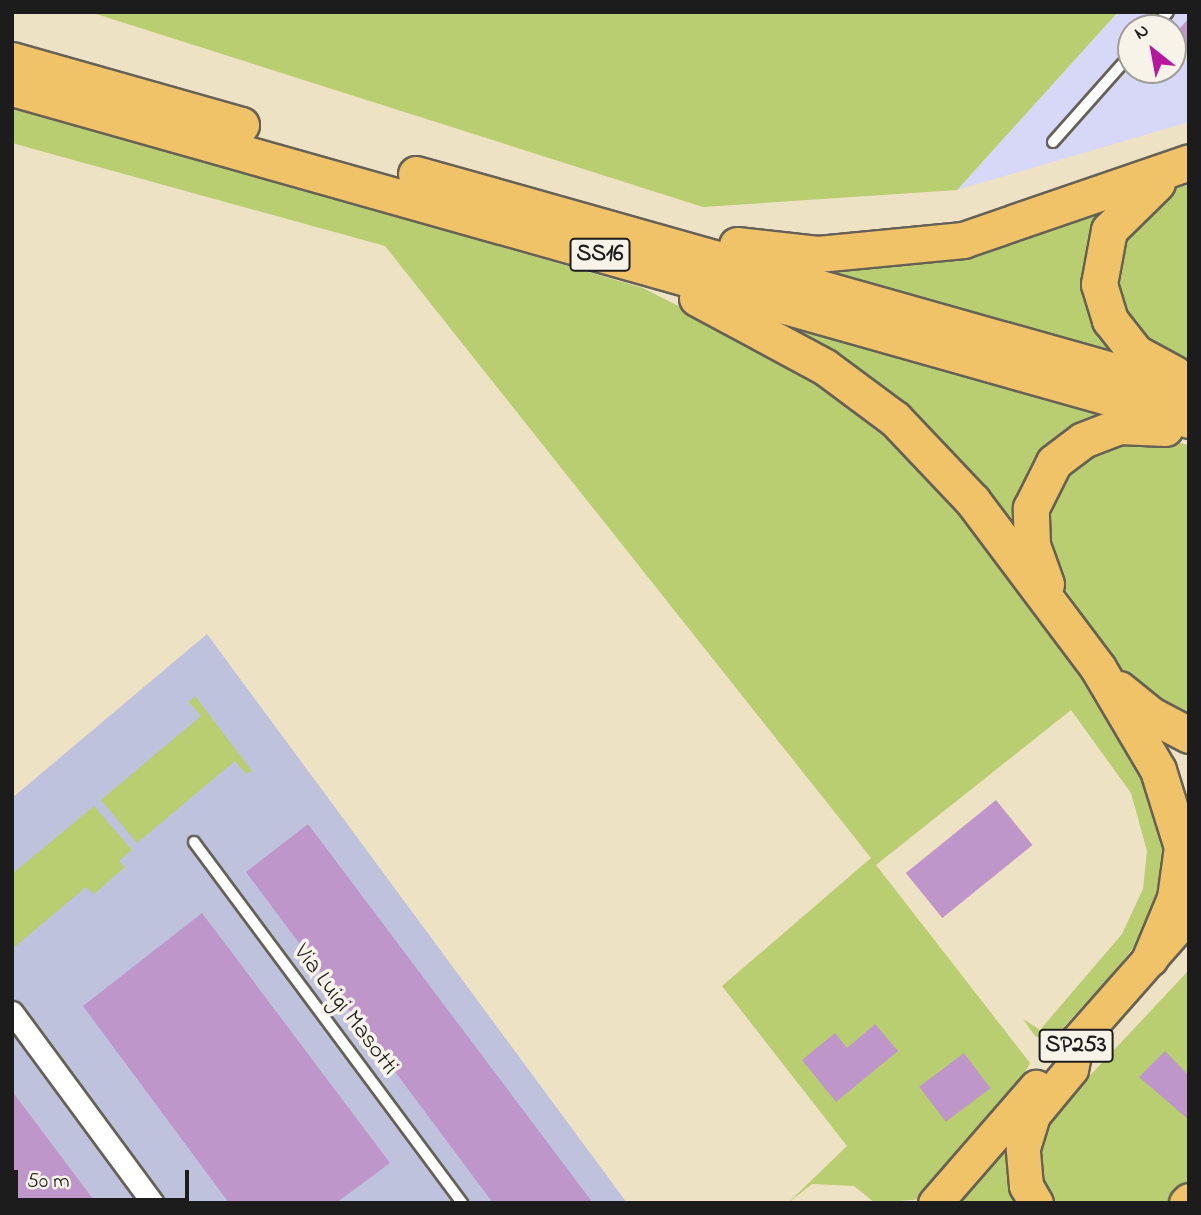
<!DOCTYPE html>
<html>
<head>
<meta charset="utf-8">
<style>
  body { margin:0 }
  #map { position:relative; width:1201px; height:1215px; overflow:hidden; background:#ede2c3; font-family:"Indie Flower",sans-serif }
  div>[style] { position:absolute }
  .built>* { inset:0; background:#d7d7f8 }
  .industrial>* { inset:0; background:#bfc2dd }
  .green>* { inset:0; background:#b9cd71 }
  .building>* { inset:0; background:#bf96c9; transform-origin:0 0 }
  .roads { filter:drop-shadow(2px 0 #656156) drop-shadow(-2px 0 #656156) drop-shadow(0 2px #656156) drop-shadow(0 -2px #656156) }
  .service>* { height:10px; margin:-5px; padding:0 5px; transform-origin:5px; border-radius:5px; background:#fff }
  .minor>* { height:21px; margin:-10.5px; padding:0 10.5px; transform-origin:10.5px; border-radius:10.5px; background:#fff }
  .primary>* { height:33px; margin:-16.5px; padding:0 16.5px; transform-origin:16.5px; border-radius:16.5px; background:#f1c369 }
  .trunk>* { height:35px; margin:-17.5px; padding:0 17.5px; transform-origin:17.5px; border-radius:17.5px; background:#f1c369 }
  span { translate:-50% -50%; white-space:nowrap; text-align:center; line-height:1.15; -webkit-text-stroke:7px #f7f3e8; paint-order:stroke }
  .shield-label span { padding:2px 5px; background:#f7f3e8; border:2px solid; border-radius:5px; -webkit-text-stroke-width:0 }
  .shield-label { font-size:23px; color:#1c1c1c; font-weight:700 }
  .street-label { font-size:24px; color:#1c1c1c }
  .frame { position:absolute; inset:0; border:14px solid #1c1c1c; pointer-events:none }
  .north { position:absolute; left:1117px; top:14px; width:70px; height:70px; box-sizing:border-box; background:#f7f3e8; border:2px solid #9f9d96; border-radius:50%; rotate:329deg; font-size:19px; font-weight:700; line-height:28px; text-align:center; color:#1c1c1c }
  .north::after { content:''; display:block; margin:auto; width:24px; height:32px; background:#b5179e; clip-path:polygon(50% 0,100% 100%,50% 72%,0 100%) }
  .scale { position:absolute; left:14px; top:1170px; width:175px; height:32px; box-sizing:border-box; border:4px solid #1c1c1c; border-top:0; padding-left:9px; font-size:21px; line-height:24px; white-space:nowrap; color:#1c1c1c; -webkit-text-stroke:5px #f7f3e8; paint-order:stroke }
</style>
</head>
<body>
<div id="map">
  <div class="built">
    <i style="clip-path:polygon(evenodd,1118px 12px,1189px 12px,1189px 122px,957px 190px,1118px 12px,1131px 28px,1173px 28px,1173px 70px,1131px 70px,1131px 28px)"></i>
  </div>
  <div class="industrial">
    <i style="clip-path:polygon(207px 634px,627px 1203px,12px 1203px,12px 798px)"></i>
  </div>
  <div class="green">
    <i style="clip-path:polygon(90px 12px,1118px 12px,957px 190px,703px 207px)"></i>
    <i style="clip-path:polygon(12px 104px,643px 288px,824px 380px,899px 441px,971px 519px,1141px 757px,1167px 840px,1165px 891px,1148px 930px,1110px 976px,1051px 1041px,1035px 1036px,1023px 1019px,1040px 1030px,1122px 934px,1143px 889px,1147px 851px,1131px 793px,1071px 710px,876px 865px,1030px 1063px,1007px 1104px,923px 1199px,875px 1203px,854px 1186px,812px 1184px,788px 1203px,847px 1146px,722px 986px,871px 858px,385px 246px,12px 143px)"></i>
    <i style="clip-path:polygon(1189px 181px,1189px 367px,1120px 321px,1112px 249px,1156px 194px)"></i>
    <i style="clip-path:polygon(1104px 205px,1109px 212px,1098px 234px,1128px 357px,780px 264px)"></i>
    <i style="clip-path:polygon(777px 322px,1114px 413px,1014px 536px)"></i>
    <i style="clip-path:polygon(1147px 435px,1189px 445px,1189px 723px,1127px 679px,1042px 555px,1045px 496px,1070px 459px)"></i>
    <i style="clip-path:polygon(195px 696px,252px 771px,246px 774px,235px 761px,137px 843px,101px 800px,201px 716px,189px 702px)"></i>
    <i style="clip-path:polygon(94px 806px,132px 850px,119px 861px,125px 867px,94px 894px,86px 887px,12px 949px,12px 874px)"></i>
    <i style="clip-path:polygon(1189px 970px,1189px 1180px,1168px 1203px,1050px 1203px,1037px 1179px,1038px 1131px)"></i>
    <i style="clip-path:polygon(1011px 1140px,1022px 1203px,956px 1203px)"></i>
  </div>
  <div class="building">
    <i style="clip-path:polygon(1189px 18px,1189px 52px,1184px 52px,1173px 36px)"></i>
    <i style="left:996px;top:800px;width:58px;height:116px;rotate:51deg"></i>
    <i style="clip-path:polygon(308px 824px,593px 1203px,493px 1203px,246px 872px)"></i>
    <i style="clip-path:polygon(202px 913px,390px 1163px,336px 1203px,229px 1203px,83px 1006px)"></i>
    <i style="clip-path:polygon(875px 1024px,898px 1051px,836px 1102px,802px 1060px,835px 1033px,847px 1048px)"></i>
    <i style="clip-path:polygon(1165px 1051px,1189px 1076px,1189px 1120px,1139px 1077px)"></i>
    <i style="left:964px;top:1053px;width:44px;height:56px;rotate:53deg"></i>
    <i style="clip-path:polygon(12px 1091px,96px 1203px,12px 1203px)"></i>
  </div>
  <div class="roads">
    <div class="service">
      <i style="left:1154px;top:28px;width:21px;rotate:-49deg"></i>
      <i style="left:1053px;top:142px;width:118px;rotate:-48.4deg"></i>
      <i style="left:194px;top:842px;width:450px;rotate:53.4deg"></i>
    </div>
    <div class="minor">
      <i style="left:12px;top:1012px;width:237px;rotate:53.6deg"></i>
    </div>
    <div class="primary">
      <i style="left:935px;top:1203px;width:154px;rotate:-49deg"></i>
      <i style="left:1036px;top:1203px;width:20px;rotate:-120deg"></i>
      <i style="left:1026px;top:1186px;width:38px;rotate:-95deg"></i>
      <i style="left:1023px;top:1148px;width:34px;rotate:-73deg"></i>
      <i style="left:1033px;top:1115px;width:60px;rotate:-50.4deg"></i>
      <i style="left:1071px;top:1069px;width:29px;rotate:-78deg"></i>
      <i style="left:1077px;top:1041px;width:169px;rotate:-48.6deg"></i>
      <i style="left:1186px;top:1203px;width:4px;rotate:-45deg"></i>
    </div>
    <div class="trunk">
      <i style="left:12px;top:60px;width:238px;rotate:15.8deg"></i>
      <i style="left:12px;top:88px;width:1223px;rotate:15.75deg"></i>
      <i style="left:416px;top:174px;width:803px;rotate:15.75deg"></i>
      <i style="left:1157px;top:183px;width:67px;rotate:135.6deg"></i>
      <i style="left:1109px;top:230px;width:55px;rotate:100.5deg"></i>
      <i style="left:1099px;top:284px;width:38px;rotate:73deg"></i>
      <i style="left:1110px;top:320px;width:42px;rotate:51.8deg"></i>
      <i style="left:1136px;top:353px;width:44px;rotate:28.3deg"></i>
      <i style="left:737px;top:245px;width:81px;rotate:6.3deg"></i>
      <i style="left:818px;top:254px;width:146px;rotate:-5.5deg"></i>
      <i style="left:963px;top:240px;width:239px;rotate:-19deg"></i>
      <i style="left:697px;top:298px;width:145px;rotate:28.3deg"></i>
      <i style="left:825px;top:367px;width:87px;rotate:36.6deg"></i>
      <i style="left:895px;top:419px;width:112px;rotate:46.5deg"></i>
      <i style="left:972px;top:500px;width:210px;rotate:53.1deg"></i>
      <i style="left:1098px;top:668px;width:118px;rotate:59.5deg"></i>
      <i style="left:1158px;top:770px;width:81px;rotate:72.7deg"></i>
      <i style="left:1182px;top:847px;width:51px;rotate:97.8deg"></i>
      <i style="left:1175px;top:898px;width:65px;rotate:112.6deg"></i>
      <i style="left:1046px;top:584px;width:41px;rotate:-109.7deg"></i>
      <i style="left:1032px;top:545px;width:37px;rotate:-92deg"></i>
      <i style="left:1031px;top:508px;width:51px;rotate:-63.4deg"></i>
      <i style="left:1054px;top:462px;width:36px;rotate:-37deg"></i>
      <i style="left:1083px;top:440px;width:39px;rotate:-21deg"></i>
      <i style="left:1119px;top:426px;width:46px;rotate:2.5deg"></i>
      <i style="left:1119px;top:689px;width:41px;rotate:39.1deg"></i>
      <i style="left:1151px;top:715px;width:43px;rotate:27.8deg"></i>
    </div>
  </div>
  <div class="shield-label">
    <span style="left:600px;top:255px">SS16</span>
    <span style="left:1076px;top:1046px">SP253</span>
  </div>
  <div class="street-label">
    <span style="left:345px;top:1010px;rotate:53deg">Via Luigi Masotti</span>
  </div>
  <div class="frame"></div>
  <div class="north">N</div>
  <div class="scale">50 m</div>
</div>
</body>
</html>
